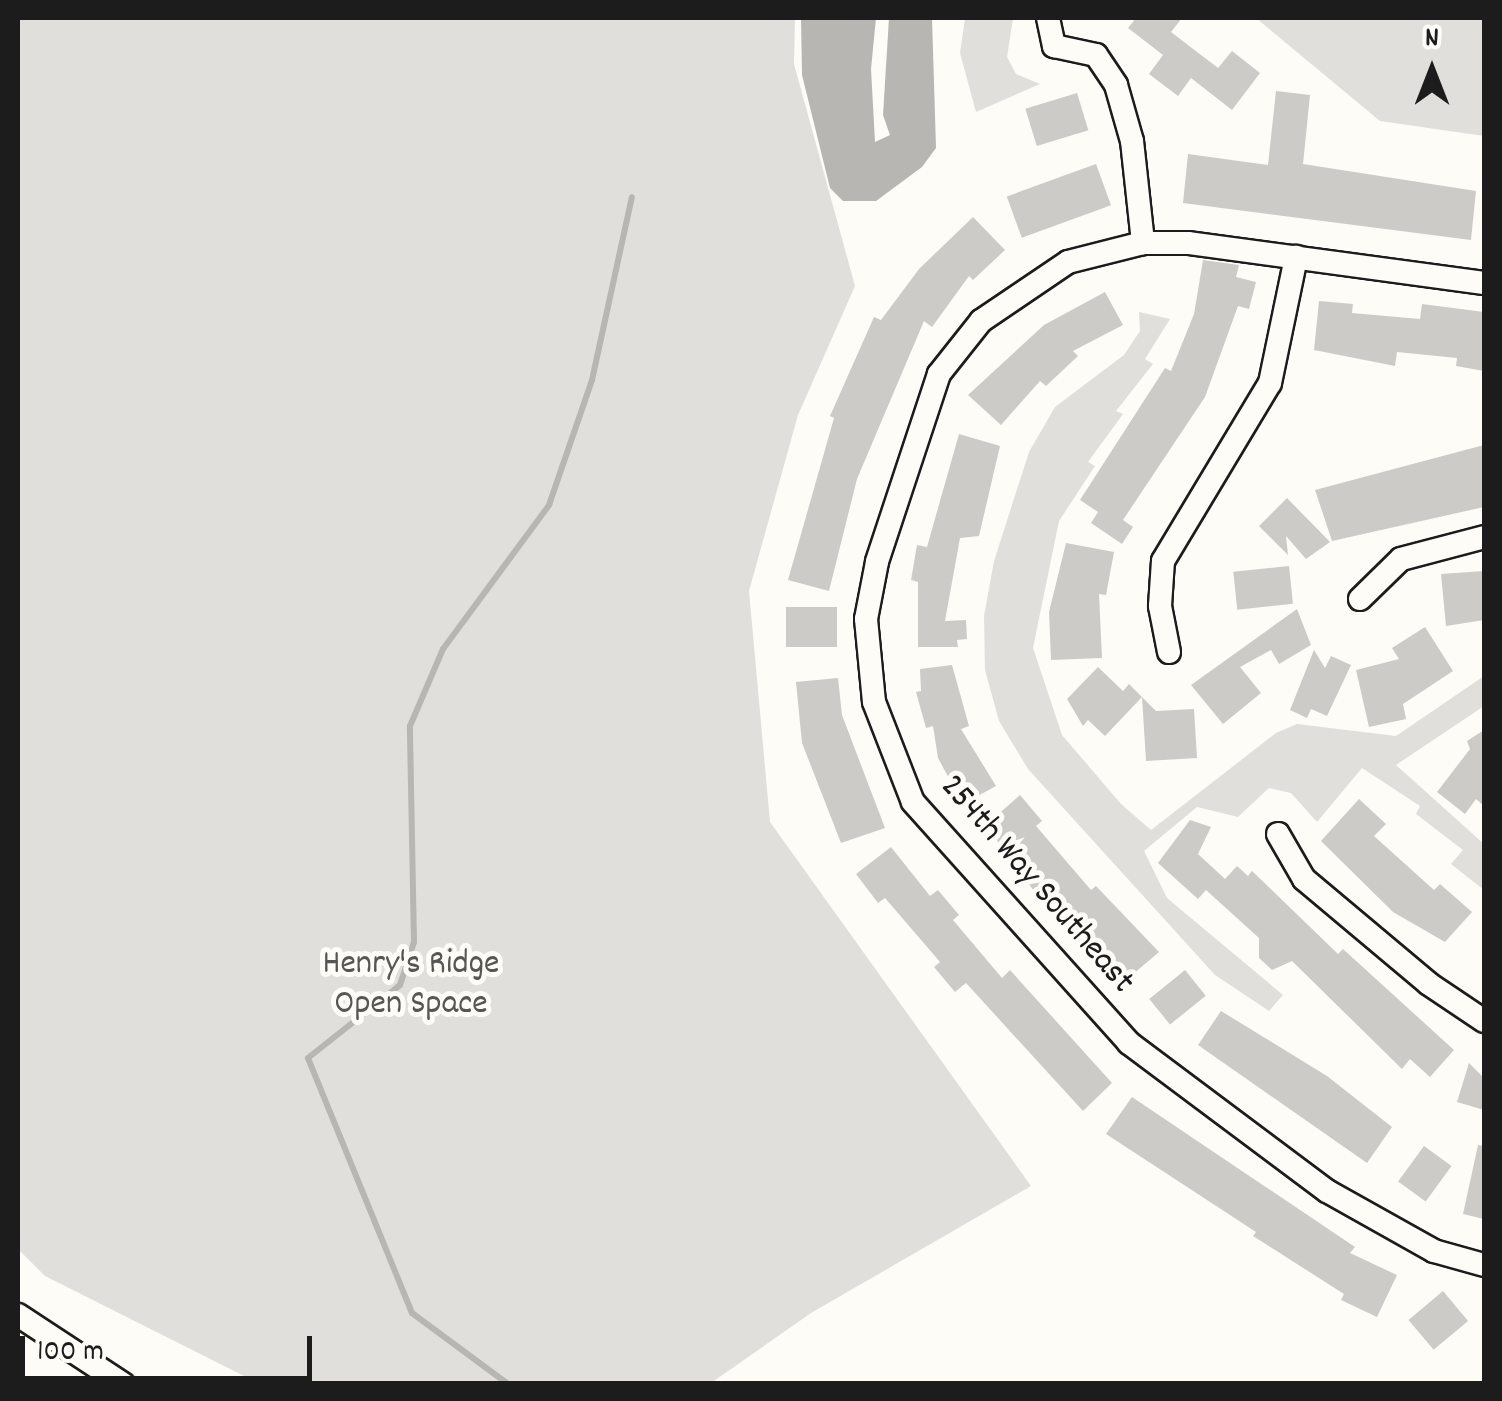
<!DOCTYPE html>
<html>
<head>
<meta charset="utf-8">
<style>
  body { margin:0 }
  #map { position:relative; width:1502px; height:1401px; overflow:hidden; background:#fdfcf7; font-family:Dekko,sans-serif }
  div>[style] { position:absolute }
  .green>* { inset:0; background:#e0dfdb }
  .water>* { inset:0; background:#b7b6b2 }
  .stream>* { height:6px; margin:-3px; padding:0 3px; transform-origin:3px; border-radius:3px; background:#b7b6b2 }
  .building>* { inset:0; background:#cccbc8; transform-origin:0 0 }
  .roads { filter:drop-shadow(2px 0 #1c1c1c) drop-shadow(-2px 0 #1c1c1c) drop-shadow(0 2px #1c1c1c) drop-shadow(0 -2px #1c1c1c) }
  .minor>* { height:22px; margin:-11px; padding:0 11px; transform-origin:11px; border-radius:11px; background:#fdfcf7 }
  span { translate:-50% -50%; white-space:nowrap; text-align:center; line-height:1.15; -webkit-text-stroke:10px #fdfcf7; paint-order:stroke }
  .street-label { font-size:35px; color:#1c1c1c }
  .park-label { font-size:35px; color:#575655 }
  .frame { position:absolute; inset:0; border:20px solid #1c1c1c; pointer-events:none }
  .north { position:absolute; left:1382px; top:20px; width:100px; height:100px; -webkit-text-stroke:8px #fdfcf7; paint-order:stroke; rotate:0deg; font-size:28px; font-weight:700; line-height:40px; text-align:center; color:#1c1c1c }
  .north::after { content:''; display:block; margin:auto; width:35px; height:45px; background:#1c1c1c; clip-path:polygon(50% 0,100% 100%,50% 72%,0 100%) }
  .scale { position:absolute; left:20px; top:1336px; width:292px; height:45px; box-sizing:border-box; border:5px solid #1c1c1c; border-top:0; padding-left:12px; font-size:30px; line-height:35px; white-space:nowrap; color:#1c1c1c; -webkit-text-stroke:8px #fdfcf7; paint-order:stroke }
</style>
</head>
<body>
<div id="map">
  <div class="green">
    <i style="clip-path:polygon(18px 18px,795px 18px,794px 64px,855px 286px,798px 415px,749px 591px,770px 822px,1031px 1186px,811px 1313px,711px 1383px,258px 1383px,45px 1276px,18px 1249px)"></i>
    <i style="clip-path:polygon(965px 18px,1013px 18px,1007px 57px,1016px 74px,1040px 84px,976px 112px,960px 53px)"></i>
    <i style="clip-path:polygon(1256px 18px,1484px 18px,1484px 136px,1380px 121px)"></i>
    <i style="clip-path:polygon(1139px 312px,1170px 319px,1145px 359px,1153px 364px,1116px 411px,1123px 414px,1088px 462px,1095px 466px,1059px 521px,1033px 648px,1062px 735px,1121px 804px,1151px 830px,1276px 733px,1297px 724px,1396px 736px,1484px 676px,1484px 706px,1396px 765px,1484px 844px,1484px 890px,1451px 864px,1463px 850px,1416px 814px,1420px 806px,1362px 768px,1317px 822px,1291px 793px,1269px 788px,1238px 817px,1197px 807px,1144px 851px,1167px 898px,1283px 995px,1269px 1011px,1215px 975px,1028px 769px,999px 721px,985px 670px,984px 616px,994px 561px,1029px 452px,1055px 407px,1124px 355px,1140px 331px)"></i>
  </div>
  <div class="water">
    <i style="clip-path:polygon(801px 18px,876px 18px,871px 69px,875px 142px,890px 135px,883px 115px,889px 18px,932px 18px,936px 148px,922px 167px,876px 201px,843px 201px,830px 188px,802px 75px)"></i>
  </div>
  <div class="stream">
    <i style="left:508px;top:1384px;width:119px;rotate:-143.5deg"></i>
    <i style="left:412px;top:1313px;width:275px;rotate:-112.2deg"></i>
    <i style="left:308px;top:1058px;width:117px;rotate:-38.4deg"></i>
    <i style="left:400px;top:985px;width:45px;rotate:-72deg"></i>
    <i style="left:414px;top:942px;width:216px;rotate:-91.1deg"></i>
    <i style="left:410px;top:726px;width:84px;rotate:-66.8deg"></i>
    <i style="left:443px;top:649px;width:179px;rotate:-53.6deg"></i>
    <i style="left:549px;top:505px;width:132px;rotate:-71deg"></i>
    <i style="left:592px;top:380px;width:187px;rotate:-77.7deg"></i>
  </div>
  <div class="building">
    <i style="clip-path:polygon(1136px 18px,1182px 18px,1171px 32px,1218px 68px,1232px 51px,1260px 73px,1232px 110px,1191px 78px,1178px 96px,1149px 74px,1163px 55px,1128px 28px)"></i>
    <i style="clip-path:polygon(1276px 91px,1310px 95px,1303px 164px,1476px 191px,1471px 240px,1183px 203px,1188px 154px,1268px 165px)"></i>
    <i style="left:1077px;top:93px;width:39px;height:54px;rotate:73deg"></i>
    <i style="left:1096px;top:164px;width:44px;height:95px;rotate:70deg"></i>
    <i style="clip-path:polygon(973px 217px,1005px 250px,973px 280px,969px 276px,932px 327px,924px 321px,857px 479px,829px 591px,788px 580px,834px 418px,830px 416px,874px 317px,881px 320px,919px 269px)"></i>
    <i style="clip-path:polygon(1203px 260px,1239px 265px,1236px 277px,1256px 282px,1249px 309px,1238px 306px,1205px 397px,1123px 520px,1133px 527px,1122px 544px,1091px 523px,1098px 512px,1080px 500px,1165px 368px,1171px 371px,1194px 314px)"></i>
    <i style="clip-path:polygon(1105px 292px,1123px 325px,1073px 351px,1078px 356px,1046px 386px,1040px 381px,1001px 425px,968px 395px,1044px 325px)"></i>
    <i style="clip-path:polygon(1319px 301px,1353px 304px,1352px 313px,1420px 319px,1422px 304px,1484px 312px,1484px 371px,1456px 366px,1457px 358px,1397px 352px,1395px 366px,1314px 350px)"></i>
    <i style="clip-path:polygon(959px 434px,1000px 446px,979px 536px,960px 538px,945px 621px,966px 620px,967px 639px,957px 640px,958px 647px,918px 647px,918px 582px,911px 580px,917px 545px,927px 547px)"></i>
    <i style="clip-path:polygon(1484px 445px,1484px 507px,1332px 541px,1315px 490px)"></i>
    <i style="clip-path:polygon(1287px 498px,1330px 542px,1306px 559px,1286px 536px,1288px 555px,1259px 526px)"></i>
    <i style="clip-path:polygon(1066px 543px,1114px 552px,1106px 595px,1099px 594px,1102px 658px,1051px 660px,1049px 612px)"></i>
    <i style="left:1289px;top:566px;width:38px;height:56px;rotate:84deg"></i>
    <i style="clip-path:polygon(1484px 571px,1484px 620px,1446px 626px,1441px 574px)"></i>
    <i style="left:837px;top:607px;width:40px;height:51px;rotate:90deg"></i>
    <i style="clip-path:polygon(1297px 609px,1311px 645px,1279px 664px,1271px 650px,1240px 667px,1261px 693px,1223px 724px,1191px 685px)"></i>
    <i style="clip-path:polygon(1425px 627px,1453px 671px,1403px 704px,1406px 719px,1369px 727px,1356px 670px,1399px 659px,1392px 648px)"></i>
    <i style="clip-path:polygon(1314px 650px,1325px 668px,1331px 656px,1351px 665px,1327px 716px,1311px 709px,1307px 718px,1290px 710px)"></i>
    <i style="clip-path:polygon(952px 665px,969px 726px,961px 729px,996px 786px,963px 804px,938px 758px,933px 726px,926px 728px,916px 692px,921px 691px,920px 669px)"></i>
    <i style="clip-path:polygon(1098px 667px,1123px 691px,1129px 684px,1156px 711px,1194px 709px,1197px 758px,1146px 761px,1142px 697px,1105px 736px,1088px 720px,1083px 726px,1067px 699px)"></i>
    <i style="clip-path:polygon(838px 678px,842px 715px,885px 828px,841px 843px,802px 743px,796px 682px)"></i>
    <i style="clip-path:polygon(1484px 730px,1484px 806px,1476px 799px,1465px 814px,1437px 792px,1470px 749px,1467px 741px)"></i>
    <i style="clip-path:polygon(1020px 795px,1042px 821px,1036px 826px,1091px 890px,1096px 886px,1159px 952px,1125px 981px,1044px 894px,1039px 898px,986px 825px)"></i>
    <i style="clip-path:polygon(1359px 799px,1386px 824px,1374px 836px,1434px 890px,1440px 884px,1472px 912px,1445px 942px,1393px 912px,1321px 841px)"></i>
    <i style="clip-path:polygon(1190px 820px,1211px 827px,1198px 854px,1225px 879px,1237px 866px,1248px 876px,1252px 871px,1338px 954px,1343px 949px,1454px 1050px,1430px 1077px,1410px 1059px,1402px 1069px,1292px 961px,1272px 970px,1259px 958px,1259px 938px,1206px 890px,1198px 899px,1158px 863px)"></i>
    <i style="clip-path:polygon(891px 847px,930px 896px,938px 890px,959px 915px,953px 920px,1002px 978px,1010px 970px,1112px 1083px,1083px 1111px,966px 983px,955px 992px,934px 967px,940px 962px,885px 898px,878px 903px,856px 874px)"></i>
    <i style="left:1185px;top:970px;width:33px;height:46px;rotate:51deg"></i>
    <i style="clip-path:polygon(1221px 1011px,1327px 1076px,1392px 1127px,1367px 1163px,1198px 1045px)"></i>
    <i style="clip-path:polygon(1469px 1063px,1484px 1078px,1484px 1110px,1457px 1102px)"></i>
    <i style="clip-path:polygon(1132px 1097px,1355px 1247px,1350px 1253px,1397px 1275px,1377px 1317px,1341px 1300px,1344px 1294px,1253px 1236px,1256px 1232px,1106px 1134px)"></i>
    <i style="clip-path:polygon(1478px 1145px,1484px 1146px,1484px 1219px,1463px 1214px)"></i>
    <i style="left:1424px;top:1146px;width:34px;height:44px;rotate:36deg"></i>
    <i style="left:1443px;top:1291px;width:39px;height:45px;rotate:50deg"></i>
  </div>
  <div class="roads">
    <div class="minor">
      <i style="left:1048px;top:18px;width:29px;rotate:78deg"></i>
      <i style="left:1054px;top:46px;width:43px;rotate:12.1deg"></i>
      <i style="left:1096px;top:55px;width:36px;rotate:56deg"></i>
      <i style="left:1116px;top:85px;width:58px;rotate:74.1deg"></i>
      <i style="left:1132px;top:141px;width:103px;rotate:83.8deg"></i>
      <i style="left:1484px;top:283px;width:299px;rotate:-172.3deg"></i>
      <i style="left:1188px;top:243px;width:45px;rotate:180deg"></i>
      <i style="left:1143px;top:243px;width:77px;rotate:165.8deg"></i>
      <i style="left:1068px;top:262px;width:105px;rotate:145.9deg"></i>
      <i style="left:981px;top:321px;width:68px;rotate:128.4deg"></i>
      <i style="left:939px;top:374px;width:198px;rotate:108.3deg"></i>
      <i style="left:877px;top:562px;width:58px;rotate:100.9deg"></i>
      <i style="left:866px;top:619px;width:83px;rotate:84.5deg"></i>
      <i style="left:874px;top:702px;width:107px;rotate:68.7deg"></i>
      <i style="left:913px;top:802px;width:324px;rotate:48.1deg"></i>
      <i style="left:1129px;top:1043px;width:247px;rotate:36.8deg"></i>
      <i style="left:1327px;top:1191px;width:123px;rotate:29.3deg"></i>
      <i style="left:1434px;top:1251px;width:52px;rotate:15.6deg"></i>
      <i style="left:1360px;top:599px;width:57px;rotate:-44.3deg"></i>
      <i style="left:1401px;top:559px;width:86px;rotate:-14.8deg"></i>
      <i style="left:1169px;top:652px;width:47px;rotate:-101.1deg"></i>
      <i style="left:1160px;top:606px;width:45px;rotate:-86.2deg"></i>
      <i style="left:1163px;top:561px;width:208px;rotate:-59deg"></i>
      <i style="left:1270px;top:383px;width:129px;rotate:-78.3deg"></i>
      <i style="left:1278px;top:834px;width:52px;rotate:60deg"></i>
      <i style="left:1304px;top:879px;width:163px;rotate:40deg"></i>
      <i style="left:1429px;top:984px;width:66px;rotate:33.9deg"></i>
      <i style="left:18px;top:1315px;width:126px;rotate:33.3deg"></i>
    </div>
  </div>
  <div class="street-label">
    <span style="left:1036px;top:885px;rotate:49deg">254th Way Southeast</span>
  </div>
  <div class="park-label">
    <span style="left:411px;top:985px">Henry's Ridge<br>Open Space</span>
  </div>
  <div class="frame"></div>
  <div class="north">N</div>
  <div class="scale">100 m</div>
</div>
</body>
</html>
